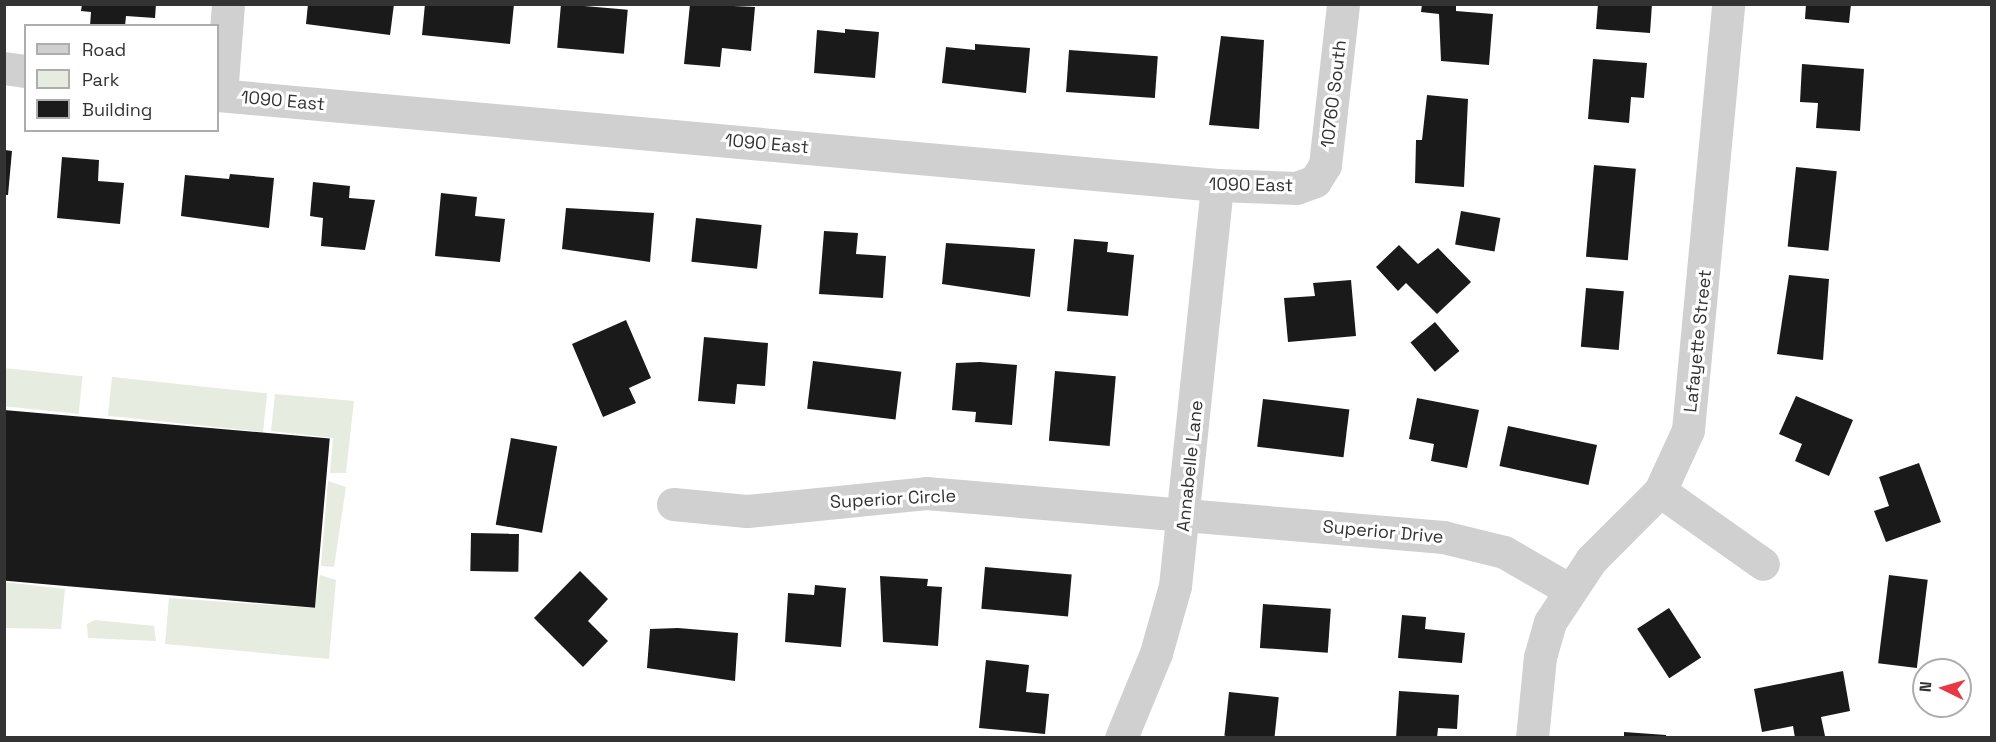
<!DOCTYPE html>
<html>
<head>
<meta charset="utf-8">
<style>
  body { margin:0 }
  #map { position:relative; width:1996px; height:742px; overflow:hidden; background:#fff; font-family:"Space Grotesk",sans-serif }
  div>[style] { position:absolute }
  .green>* { inset:0; background:#e6ecdf; transform-origin:0 0 }
  .building>* { inset:0; background:#1a1a1a; transform-origin:0 0 }
  .street>* { height:33px; margin:-16.5px; padding:0 16.5px; transform-origin:16.5px; border-radius:16.5px; background:#d0d0d0 }
  span { translate:-50% -50%; white-space:nowrap; text-align:center; line-height:1.15; -webkit-text-stroke:6px #fff; paint-order:stroke }
  .street-label { font-size:18px; color:#333 }
  .frame { position:absolute; inset:0; border:6px solid #333; pointer-events:none }
  .legend { position:absolute; left:24px; top:24px; width:195px; height:108px; box-sizing:border-box; background:#fff; border:2px solid #adadad; margin:0; padding:8px 10px; list-style:none; font-size:18px; color:#333 }
  .legend li { display:flex; align-items:center; gap:12px; height:30px }
  .legend b { width:30px; border:2px solid #adadad }
  .north { position:absolute; left:1912px; top:658px; width:60px; height:60px; box-sizing:border-box; background:#fff; border:2px solid #adadad; border-radius:50%; rotate:275deg; font-size:16px; font-weight:700; line-height:24px; text-align:center; color:#333 }
  .north::after { content:''; display:block; margin:auto; width:21px; height:27px; background:#e63946; clip-path:polygon(50% 0,100% 100%,50% 72%,0 100%) }
</style>
</head>
<body>
<div id="map">
  <div class="green">
    <i style="left:4px;top:368px;width:79px;height:38px;rotate:6deg"></i>
    <i style="left:112px;top:377px;width:156px;height:39px;rotate:6deg"></i>
    <i style="clip-path:polygon(275px 394px,354px 401px,346px 473px,330px 473px,333px 438px,271px 431px)"></i>
    <i style="clip-path:polygon(328px 481px,346px 487px,334px 567px,321px 566px)"></i>
    <i style="clip-path:polygon(320px 575px,336px 580px,329px 659px,165px 644px,169px 598px,314px 608px)"></i>
    <i style="clip-path:polygon(4px 582px,65px 589px,61px 629px,5px 628px)"></i>
    <i style="clip-path:polygon(95px 620px,154px 626px,156px 641px,88px 638px,87px 624px)"></i>
  </div>
  <div class="building">
    <i style="clip-path:polygon(82px 4px,156px 4px,155px 18px,126px 16px,125px 26px,90px 26px,91px 12px,81px 11px)"></i>
    <i style="clip-path:polygon(308px 4px,394px 4px,390px 35px,306px 24px)"></i>
    <i style="clip-path:polygon(425px 4px,514px 4px,510px 44px,422px 35px)"></i>
    <i style="left:561px;top:4px;width:67px;height:44px;rotate:5deg"></i>
    <i style="clip-path:polygon(690px 4px,755px 7px,751px 51px,722px 48px,720px 67px,684px 64px)"></i>
    <i style="clip-path:polygon(1422px 4px,1456px 4px,1456px 11px,1493px 14px,1489px 65px,1441px 61px,1439px 14px,1421px 12px)"></i>
    <i style="clip-path:polygon(1598px 4px,1652px 4px,1650px 33px,1596px 29px)"></i>
    <i style="clip-path:polygon(1806px 4px,1851px 4px,1849px 23px,1805px 19px)"></i>
    <i style="clip-path:polygon(845px 29px,879px 32px,875px 78px,814px 73px,817px 30px,845px 33px)"></i>
    <i style="clip-path:polygon(1221px 36px,1264px 40px,1259px 129px,1209px 125px)"></i>
    <i style="clip-path:polygon(975px 44px,1030px 48px,1026px 93px,942px 83px,946px 47px,975px 50px)"></i>
    <i style="left:1069px;top:50px;width:89px;height:42px;rotate:4deg"></i>
    <i style="clip-path:polygon(1593px 59px,1647px 63px,1644px 98px,1631px 97px,1629px 123px,1588px 119px)"></i>
    <i style="clip-path:polygon(1802px 64px,1864px 69px,1860px 131px,1816px 128px,1818px 103px,1800px 102px)"></i>
    <i style="clip-path:polygon(1427px 95px,1468px 99px,1464px 187px,1415px 183px,1416px 140px,1422px 140px)"></i>
    <i style="clip-path:polygon(5px 150px,12px 151px,8px 195px,5px 195px)"></i>
    <i style="clip-path:polygon(62px 157px,99px 160px,98px 181px,124px 183px,120px 224px,57px 218px)"></i>
    <i style="left:1594px;top:165px;width:42px;height:92px;rotate:5deg"></i>
    <i style="left:1796px;top:167px;width:41px;height:80px;rotate:6deg"></i>
    <i style="clip-path:polygon(230px 174px,274px 178px,269px 228px,181px 216px,185px 175px,229px 179px)"></i>
    <i style="clip-path:polygon(313px 182px,350px 186px,349px 198px,375px 200px,365px 250px,321px 246px,323px 218px,310px 216px)"></i>
    <i style="clip-path:polygon(441px 193px,477px 197px,475px 216px,505px 219px,500px 262px,435px 256px)"></i>
    <i style="clip-path:polygon(566px 208px,654px 213px,650px 262px,562px 249px)"></i>
    <i style="left:1461px;top:211px;width:40px;height:34px;rotate:10deg"></i>
    <i style="left:696px;top:218px;width:66px;height:44px;rotate:6deg"></i>
    <i style="clip-path:polygon(824px 231px,858px 233px,856px 254px,886px 256px,883px 298px,819px 294px)"></i>
    <i style="clip-path:polygon(1074px 239px,1108px 242px,1107px 252px,1134px 255px,1128px 316px,1067px 311px)"></i>
    <i style="clip-path:polygon(946px 243px,1035px 249px,1030px 297px,942px 284px)"></i>
    <i style="clip-path:polygon(1399px 245px,1418px 264px,1438px 248px,1471px 282px,1437px 314px,1406px 283px,1398px 291px,1376px 267px)"></i>
    <i style="clip-path:polygon(1789px 275px,1829px 279px,1823px 360px,1777px 354px)"></i>
    <i style="clip-path:polygon(1351px 280px,1356px 336px,1288px 342px,1284px 298px,1315px 296px,1313px 283px)"></i>
    <i style="left:1586px;top:288px;width:38px;height:59px;rotate:5deg"></i>
    <i style="clip-path:polygon(626px 320px,651px 378px,629px 388px,636px 403px,603px 417px,572px 344px)"></i>
    <i style="left:1435px;top:322px;width:38px;height:32px;rotate:50deg"></i>
    <i style="clip-path:polygon(704px 337px,768px 343px,765px 386px,737px 384px,735px 404px,698px 401px)"></i>
    <i style="left:813px;top:361px;width:89px;height:48px;rotate:7deg"></i>
    <i style="clip-path:polygon(980px 362px,1017px 365px,1012px 425px,975px 422px,976px 412px,952px 410px,956px 363px)"></i>
    <i style="left:1055px;top:371px;width:61px;height:70px;rotate:5deg"></i>
    <i style="clip-path:polygon(1796px 396px,1853px 420px,1829px 476px,1795px 461px,1802px 444px,1779px 434px)"></i>
    <i style="clip-path:polygon(1417px 398px,1479px 410px,1467px 468px,1431px 461px,1434px 444px,1409px 439px)"></i>
    <i style="left:1263px;top:399px;width:87px;height:48px;rotate:7deg"></i>
    <i style="left:4px;top:410px;width:327px;height:170px;rotate:5deg"></i>
    <i style="left:1508px;top:426px;width:91px;height:41px;rotate:12deg"></i>
    <i style="left:511px;top:438px;width:47px;height:88px;rotate:10deg"></i>
    <i style="clip-path:polygon(1919px 463px,1941px 522px,1886px 542px,1874px 511px,1889px 506px,1879px 477px)"></i>
    <i style="left:471px;top:533px;width:48px;height:38px;rotate:1deg"></i>
    <i style="left:985px;top:567px;width:87px;height:42px;rotate:5deg"></i>
    <i style="clip-path:polygon(580px 571px,608px 599px,588px 621px,608px 641px,583px 667px,534px 618px)"></i>
    <i style="left:1889px;top:575px;width:39px;height:89px;rotate:7deg"></i>
    <i style="clip-path:polygon(880px 576px,928px 579px,927px 586px,942px 587px,938px 646px,883px 642px)"></i>
    <i style="clip-path:polygon(815px 585px,846px 588px,841px 647px,785px 642px,788px 593px,814px 595px)"></i>
    <i style="left:1263px;top:604px;width:68px;height:44px;rotate:4deg"></i>
    <i style="left:1669px;top:608px;width:59px;height:38px;rotate:57deg"></i>
    <i style="clip-path:polygon(1402px 615px,1426px 617px,1425px 629px,1465px 633px,1462px 663px,1398px 658px)"></i>
    <i style="clip-path:polygon(678px 628px,738px 633px,735px 681px,647px 668px,650px 629px)"></i>
    <i style="clip-path:polygon(986px 660px,1029px 665px,1026px 692px,1049px 694px,1045px 734px,979px 728px)"></i>
    <i style="clip-path:polygon(1843px 671px,1850px 711px,1821px 717px,1825px 736px,1795px 738px,1793px 726px,1762px 732px,1754px 689px)"></i>
    <i style="clip-path:polygon(1399px 691px,1459px 695px,1457px 729px,1438px 728px,1437px 738px,1396px 738px)"></i>
    <i style="left:1229px;top:692px;width:50px;height:44px;rotate:6deg"></i>
    <i style="clip-path:polygon(1624px 732px,1666px 735px,1666px 738px,1624px 738px)"></i>
  </div>
  <div class="street">
    <i style="left:4px;top:68px;width:22px;rotate:8deg"></i>
    <i style="left:218px;top:95px;width:1003px;rotate:5.15deg"></i>
    <i style="left:1217px;top:185px;width:79px;rotate:2.2deg"></i>
    <i style="left:1296px;top:188px;width:20px;rotate:-20deg"></i>
    <i style="left:1315px;top:181px;width:19px;rotate:-58deg"></i>
    <i style="left:1325px;top:165px;width:162px;rotate:-83.6deg"></i>
    <i style="left:221px;top:95px;width:91px;rotate:-85.6deg"></i>
    <i style="left:1660px;top:491px;width:126px;rotate:35.3deg"></i>
    <i style="left:673px;top:504px;width:74px;rotate:5.4deg"></i>
    <i style="left:747px;top:511px;width:180px;rotate:-5.7deg"></i>
    <i style="left:926px;top:493px;width:519px;rotate:4.86deg"></i>
    <i style="left:1443px;top:537px;width:63px;rotate:13.8deg"></i>
    <i style="left:1504px;top:552px;width:74px;rotate:30deg"></i>
    <i style="left:1121px;top:738px;width:92px;rotate:-67.6deg"></i>
    <i style="left:1156px;top:653px;width:70px;rotate:-74.2deg"></i>
    <i style="left:1175px;top:586px;width:403px;rotate:-84deg"></i>
    <i style="left:1532px;top:738px;width:81px;rotate:-84.4deg"></i>
    <i style="left:1540px;top:657px;width:36px;rotate:-74deg"></i>
    <i style="left:1550px;top:622px;width:74px;rotate:-56.5deg"></i>
    <i style="left:1591px;top:560px;width:98px;rotate:-45deg"></i>
    <i style="left:1660px;top:491px;width:67px;rotate:-65.3deg"></i>
    <i style="left:1688px;top:430px;width:428px;rotate:-84.6deg"></i>
  </div>
  <div class="street-label">
    <span style="left:1334px;top:94px;rotate:-83deg">10760 South</span>
    <span style="left:283px;top:101px;rotate:5deg">1090 East</span>
    <span style="left:767px;top:144px;rotate:5deg">1090 East</span>
    <span style="left:1251px;top:185px;rotate:1deg">1090 East</span>
    <span style="left:1698px;top:341px;rotate:-84deg">Lafayette Street</span>
    <span style="left:1190px;top:466px;rotate:-84deg">Annabelle Lane</span>
    <span style="left:893px;top:499px;rotate:-3deg">Superior Circle</span>
    <span style="left:1383px;top:532px;rotate:5deg">Superior Drive</span>
  </div>
  <div class="frame"></div>
  <ul class="legend">
  <li><b style="height:8px;background:#d0d0d0"></b>Road</li>
  <li><b style="height:16px;background:#e6ecdf"></b>Park</li>
  <li><b style="height:16px;background:#1a1a1a"></b>Building</li>
  </ul>
  <div class="north">N</div>
</div>
</body>
</html>
